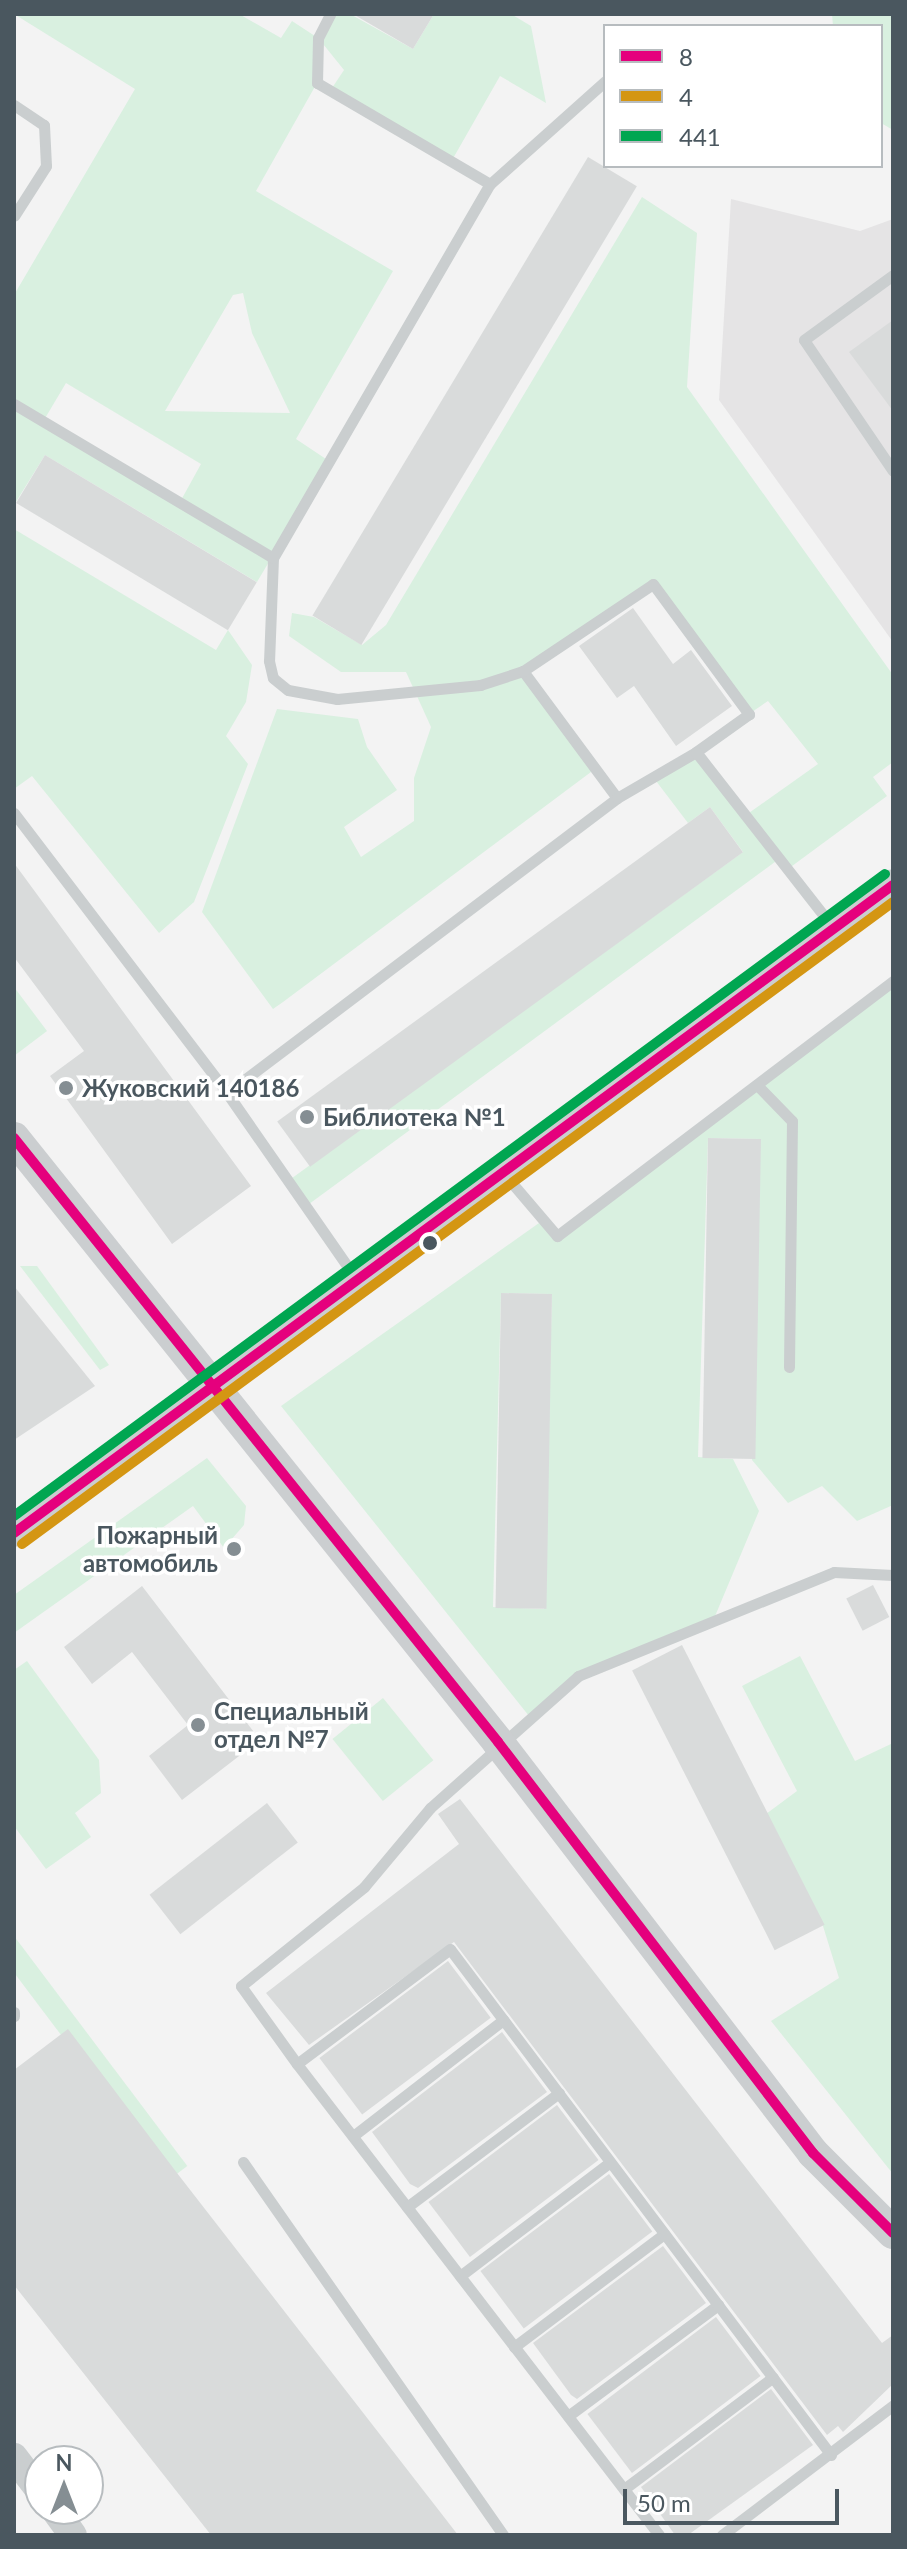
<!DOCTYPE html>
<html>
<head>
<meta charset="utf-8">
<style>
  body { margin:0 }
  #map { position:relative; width:907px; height:2549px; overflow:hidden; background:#f3f3f3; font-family:Lato,sans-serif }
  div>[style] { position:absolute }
  .education>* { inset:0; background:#e5e4e5 }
  .green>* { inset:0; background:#d9f0e0; transform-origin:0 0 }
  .building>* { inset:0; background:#d9dbdb; transform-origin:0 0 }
  .service>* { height:11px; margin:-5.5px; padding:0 5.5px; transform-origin:5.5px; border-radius:5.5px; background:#cacecf }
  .tertiary>* { height:28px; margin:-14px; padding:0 14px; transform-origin:14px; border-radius:14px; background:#cacecf }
  .secondary>* { height:32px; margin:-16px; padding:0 16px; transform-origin:16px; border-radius:16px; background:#cbced0 }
  .bus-1>* { height:10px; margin:-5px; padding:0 5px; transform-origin:5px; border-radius:5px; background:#e5007d }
  .bus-2>* { height:10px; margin:-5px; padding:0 5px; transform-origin:5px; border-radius:5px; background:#d49613 }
  .bus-3>* { height:10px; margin:-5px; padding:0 5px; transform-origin:5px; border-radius:5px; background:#00a651 }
  .dots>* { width:22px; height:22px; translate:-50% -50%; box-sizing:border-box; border:4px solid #fff; border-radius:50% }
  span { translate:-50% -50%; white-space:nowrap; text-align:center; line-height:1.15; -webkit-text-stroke:7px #fff; paint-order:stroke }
  .poi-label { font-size:24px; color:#4a575f; font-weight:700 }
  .left { translate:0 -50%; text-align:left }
  .right { translate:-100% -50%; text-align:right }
  .frame { position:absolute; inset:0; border:16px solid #4a575f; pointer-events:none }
  .legend { position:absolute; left:603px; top:24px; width:280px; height:144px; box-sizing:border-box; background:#fff; border:2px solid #b7bcbf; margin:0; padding:10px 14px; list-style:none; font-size:24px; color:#4a575f }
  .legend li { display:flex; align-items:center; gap:16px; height:40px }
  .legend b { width:40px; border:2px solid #b7bcbf }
  .north { position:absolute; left:24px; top:2445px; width:80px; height:80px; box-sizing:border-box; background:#fff; border:2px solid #b7bcbf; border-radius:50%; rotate:0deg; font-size:22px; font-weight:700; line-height:32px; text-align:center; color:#4a575f }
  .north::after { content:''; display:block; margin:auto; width:28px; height:36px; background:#858e93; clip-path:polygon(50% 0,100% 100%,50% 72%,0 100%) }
  .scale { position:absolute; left:623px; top:2489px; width:216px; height:36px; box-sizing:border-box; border:4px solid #4a575f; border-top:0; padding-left:10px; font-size:24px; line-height:28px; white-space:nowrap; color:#4a575f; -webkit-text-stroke:6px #fff; paint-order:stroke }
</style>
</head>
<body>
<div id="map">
  <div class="education">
    <i style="clip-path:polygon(731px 199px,860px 231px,893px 219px,893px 642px,719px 400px)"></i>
  </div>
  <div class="green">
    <i style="clip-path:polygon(evenodd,14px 14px,239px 14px,281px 38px,292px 21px,318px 38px,330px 14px,350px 14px,413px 49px,434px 14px,511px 14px,531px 26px,546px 103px,500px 76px,451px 162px,330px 91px,344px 70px,319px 39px,317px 83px,256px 191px,393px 271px,296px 439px,329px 461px,257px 582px,45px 455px,14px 505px,14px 295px,135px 89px,14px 14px,243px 293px,252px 333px,290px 413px,165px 411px,233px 295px,243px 293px,14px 14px,66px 383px,201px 464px,180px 502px,44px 420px,66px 383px)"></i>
    <i style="clip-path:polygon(832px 14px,893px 14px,893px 130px,881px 123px,881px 26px,833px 26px)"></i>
    <i style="clip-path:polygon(642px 197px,697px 233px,687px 387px,893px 675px,893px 762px,873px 777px,887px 796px,788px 869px,779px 859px,305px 1207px,288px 1181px,743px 852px,710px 807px,688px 823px,653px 777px,696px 752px,746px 815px,818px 764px,768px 701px,749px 714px,652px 584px,523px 670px,595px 769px,283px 1002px,273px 1009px,202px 912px,277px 709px,358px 719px,367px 747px,397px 790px,344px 827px,361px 857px,414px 821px,414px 778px,431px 727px,406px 672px,341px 672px,289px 636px,292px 613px,314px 617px,362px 645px,386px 625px)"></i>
    <i style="clip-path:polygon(14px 529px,216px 650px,228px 630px,252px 665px,246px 702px,226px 736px,248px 764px,194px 902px,159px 933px,32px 776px,14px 789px)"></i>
    <i style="clip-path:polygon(evenodd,893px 981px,893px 1505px,857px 1521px,822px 1486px,788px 1503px,752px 1460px,760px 1139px,708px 1138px,698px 1457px,733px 1459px,759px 1511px,713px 1621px,578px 1676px,529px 1716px,281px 1406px,539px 1223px,557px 1236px,893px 981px,501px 1293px,552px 1294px,544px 1609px,493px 1607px,501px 1293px)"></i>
    <i style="clip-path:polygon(14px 987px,47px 1031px,14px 1056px)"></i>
    <i style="clip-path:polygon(20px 1266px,37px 1266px,109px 1365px,100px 1370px)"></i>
    <i style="clip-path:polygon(207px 1458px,246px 1506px,244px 1525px,224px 1548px,193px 1506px,14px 1633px,14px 1595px)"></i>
    <i style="clip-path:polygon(800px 1656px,855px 1761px,893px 1743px,893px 2174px,771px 2021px,839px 1978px,823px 1926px,766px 1814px,797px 1791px,742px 1686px)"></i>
    <i style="clip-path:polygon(27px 1661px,99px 1760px,101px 1793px,75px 1813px,91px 1837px,46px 1869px,14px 1826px,14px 1670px)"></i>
    <i style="left:383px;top:1698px;width:80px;height:65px;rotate:51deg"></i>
    <i style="left:14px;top:1936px;width:288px;height:22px;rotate:53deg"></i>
  </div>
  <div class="building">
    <i style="clip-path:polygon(353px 14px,434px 14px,413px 49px)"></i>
    <i style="left:588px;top:157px;width:57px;height:535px;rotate:31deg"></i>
    <i style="clip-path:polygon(893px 320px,893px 411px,849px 352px)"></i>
    <i style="left:45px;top:455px;width:247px;height:56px;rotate:31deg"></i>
    <i style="clip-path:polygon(633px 608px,673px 664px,691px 650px,732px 706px,676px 746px,634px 686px,617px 698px,579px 646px)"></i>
    <i style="left:710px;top:807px;width:56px;height:535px;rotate:54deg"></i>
    <i style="clip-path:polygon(14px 863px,251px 1186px,172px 1244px,50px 1076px,84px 1051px,14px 957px)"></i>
    <i style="left:708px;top:1138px;width:53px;height:320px;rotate:1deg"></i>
    <i style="clip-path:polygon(14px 1286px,95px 1386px,14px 1440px)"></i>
    <i style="left:501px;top:1293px;width:51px;height:315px;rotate:1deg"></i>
    <i style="left:873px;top:1585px;width:36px;height:30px;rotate:63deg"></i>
    <i style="clip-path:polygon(142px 1586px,260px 1740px,182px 1800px,149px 1756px,188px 1725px,132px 1652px,92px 1684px,64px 1647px)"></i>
    <i style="left:682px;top:1645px;width:314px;height:56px;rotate:63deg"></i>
    <i style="clip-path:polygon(460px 1799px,882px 2343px,893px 2335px,893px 2384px,843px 2432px,838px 2426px,827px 2435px,454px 1942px,309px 2045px,266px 1993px,459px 1844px,438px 1814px)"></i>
    <i style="left:267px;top:1803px;width:50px;height:149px;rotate:52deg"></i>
    <i style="left:448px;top:1961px;width:71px;height:161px;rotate:53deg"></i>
    <i style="clip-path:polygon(68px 2029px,177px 2173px,458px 2535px,211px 2535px,14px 2285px,14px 2070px)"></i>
    <i style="clip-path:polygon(502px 2032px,547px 2092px,418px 2188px,410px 2184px,372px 2132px)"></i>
    <i style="left:557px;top:2105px;width:69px;height:161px;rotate:53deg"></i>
    <i style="left:609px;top:2174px;width:72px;height:161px;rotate:53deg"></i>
    <i style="clip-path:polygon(663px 2246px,706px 2303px,577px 2399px,571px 2395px,533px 2343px)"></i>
    <i style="left:716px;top:2317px;width:74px;height:161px;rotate:53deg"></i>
    <i style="clip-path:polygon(771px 2389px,813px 2445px,688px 2535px,675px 2535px,641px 2487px)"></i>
  </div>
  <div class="service">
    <i style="left:14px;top:105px;width:36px;rotate:34deg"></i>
    <i style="left:44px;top:125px;width:41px;rotate:87.2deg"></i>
    <i style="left:46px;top:166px;width:59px;rotate:122.6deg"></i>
    <i style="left:490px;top:184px;width:154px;rotate:-41.8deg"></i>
    <i style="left:893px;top:275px;width:110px;rotate:143.9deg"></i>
    <i style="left:804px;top:340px;width:158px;rotate:55.8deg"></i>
    <i style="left:14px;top:404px;width:301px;rotate:30.7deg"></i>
    <i style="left:273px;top:558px;width:103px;rotate:92.2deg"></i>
    <i style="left:269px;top:661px;width:17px;rotate:77deg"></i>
    <i style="left:273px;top:678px;width:19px;rotate:39deg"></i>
    <i style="left:288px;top:690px;width:50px;rotate:10.4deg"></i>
    <i style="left:337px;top:699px;width:144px;rotate:-5.6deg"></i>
    <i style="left:480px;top:685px;width:45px;rotate:-18deg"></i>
    <i style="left:523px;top:671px;width:158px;rotate:53.5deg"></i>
    <i style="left:273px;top:558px;width:432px;rotate:-59.9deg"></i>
    <i style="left:490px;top:184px;width:200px;rotate:-149.7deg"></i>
    <i style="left:317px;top:83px;width:45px;rotate:-88.7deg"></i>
    <i style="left:318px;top:38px;width:27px;rotate:-63deg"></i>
    <i style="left:523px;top:671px;width:156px;rotate:-33.8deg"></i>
    <i style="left:653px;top:584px;width:162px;rotate:53.6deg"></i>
    <i style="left:749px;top:714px;width:65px;rotate:144.4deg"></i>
    <i style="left:14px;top:813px;width:352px;rotate:52.7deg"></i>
    <i style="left:227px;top:1093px;width:228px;rotate:55.2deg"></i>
    <i style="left:757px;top:1085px;width:50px;rotate:45.8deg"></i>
    <i style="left:792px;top:1121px;width:246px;rotate:90.7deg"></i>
    <i style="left:227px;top:1093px;width:489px;rotate:-37.1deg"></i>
    <i style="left:617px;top:798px;width:91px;rotate:-30.2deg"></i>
    <i style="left:696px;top:752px;width:219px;rotate:52deg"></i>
    <i style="left:506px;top:1176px;width:79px;rotate:49.6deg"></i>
    <i style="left:557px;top:1236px;width:422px;rotate:-37.2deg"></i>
    <i style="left:14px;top:2012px;width:4px;rotate:90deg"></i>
    <i style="left:297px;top:2064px;width:594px;rotate:52.45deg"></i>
    <i style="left:353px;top:2136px;width:190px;rotate:-37.7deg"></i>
    <i style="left:243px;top:2162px;width:455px;rotate:55.1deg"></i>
    <i style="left:407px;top:2207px;width:190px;rotate:-36.9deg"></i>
    <i style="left:460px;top:2276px;width:188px;rotate:-37.2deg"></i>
    <i style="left:514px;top:2347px;width:188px;rotate:-37deg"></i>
    <i style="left:568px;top:2416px;width:187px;rotate:-36.5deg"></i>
    <i style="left:831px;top:2455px;width:633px;rotate:-126.98deg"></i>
    <i style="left:450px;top:1949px;width:191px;rotate:143.1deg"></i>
    <i style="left:297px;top:2064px;width:96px;rotate:-125.7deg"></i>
    <i style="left:241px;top:1986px;width:158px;rotate:-38.8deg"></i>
    <i style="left:364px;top:1887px;width:103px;rotate:-50.1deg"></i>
    <i style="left:430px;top:1808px;width:198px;rotate:-41.7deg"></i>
    <i style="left:578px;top:1676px;width:276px;rotate:-22.1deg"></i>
    <i style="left:834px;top:1572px;width:59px;rotate:2.9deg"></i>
    <i style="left:624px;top:2489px;width:186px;rotate:-36.9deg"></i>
    <i style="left:722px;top:2535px;width:215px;rotate:-37.2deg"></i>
  </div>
  <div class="tertiary">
    <i style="left:14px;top:1533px;width:250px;rotate:-36deg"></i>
    <i style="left:14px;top:2457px;width:43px;rotate:52.6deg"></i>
    <i style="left:54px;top:2509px;width:32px;rotate:54deg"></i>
  </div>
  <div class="secondary">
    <i style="left:14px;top:1138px;width:774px;rotate:51.29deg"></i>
    <i style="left:498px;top:1742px;width:518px;rotate:52.53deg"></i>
    <i style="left:813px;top:2153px;width:113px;rotate:45deg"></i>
    <i style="left:216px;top:1386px;width:842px;rotate:-36.5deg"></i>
  </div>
  <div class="bus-1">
    <i style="left:14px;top:1138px;width:774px;rotate:51.29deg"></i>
    <i style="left:498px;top:1742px;width:518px;rotate:52.53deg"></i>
    <i style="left:813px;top:2153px;width:113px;rotate:45deg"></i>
    <i style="left:14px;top:1533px;width:1092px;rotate:-36.4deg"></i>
  </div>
  <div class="bus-2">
    <i style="left:22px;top:1544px;width:1082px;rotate:-36.39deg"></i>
  </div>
  <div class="bus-3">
    <i style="left:14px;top:1516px;width:1082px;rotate:-36.39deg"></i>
  </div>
  <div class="dots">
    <i style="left:66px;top:1088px;background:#858e93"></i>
    <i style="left:307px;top:1117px;background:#858e93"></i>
    <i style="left:430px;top:1243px;background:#4a575f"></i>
    <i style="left:234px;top:1549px;background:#858e93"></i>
    <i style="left:198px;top:1725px;background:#858e93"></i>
  </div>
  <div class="poi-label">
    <span class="left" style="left:82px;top:1088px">Жуковский 140186</span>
    <span class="left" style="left:323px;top:1117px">Библиотека №1</span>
    <span class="right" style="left:218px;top:1549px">Пожарный<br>автомобиль</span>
    <span class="left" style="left:214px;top:1725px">Специальный<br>отдел №7</span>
  </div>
  <div class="frame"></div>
  <ul class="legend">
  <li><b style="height:10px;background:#e5007d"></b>8</li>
  <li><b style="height:10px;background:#d49613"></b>4</li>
  <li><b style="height:10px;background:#00a651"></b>441</li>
  </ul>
  <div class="north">N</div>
  <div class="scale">50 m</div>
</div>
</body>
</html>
